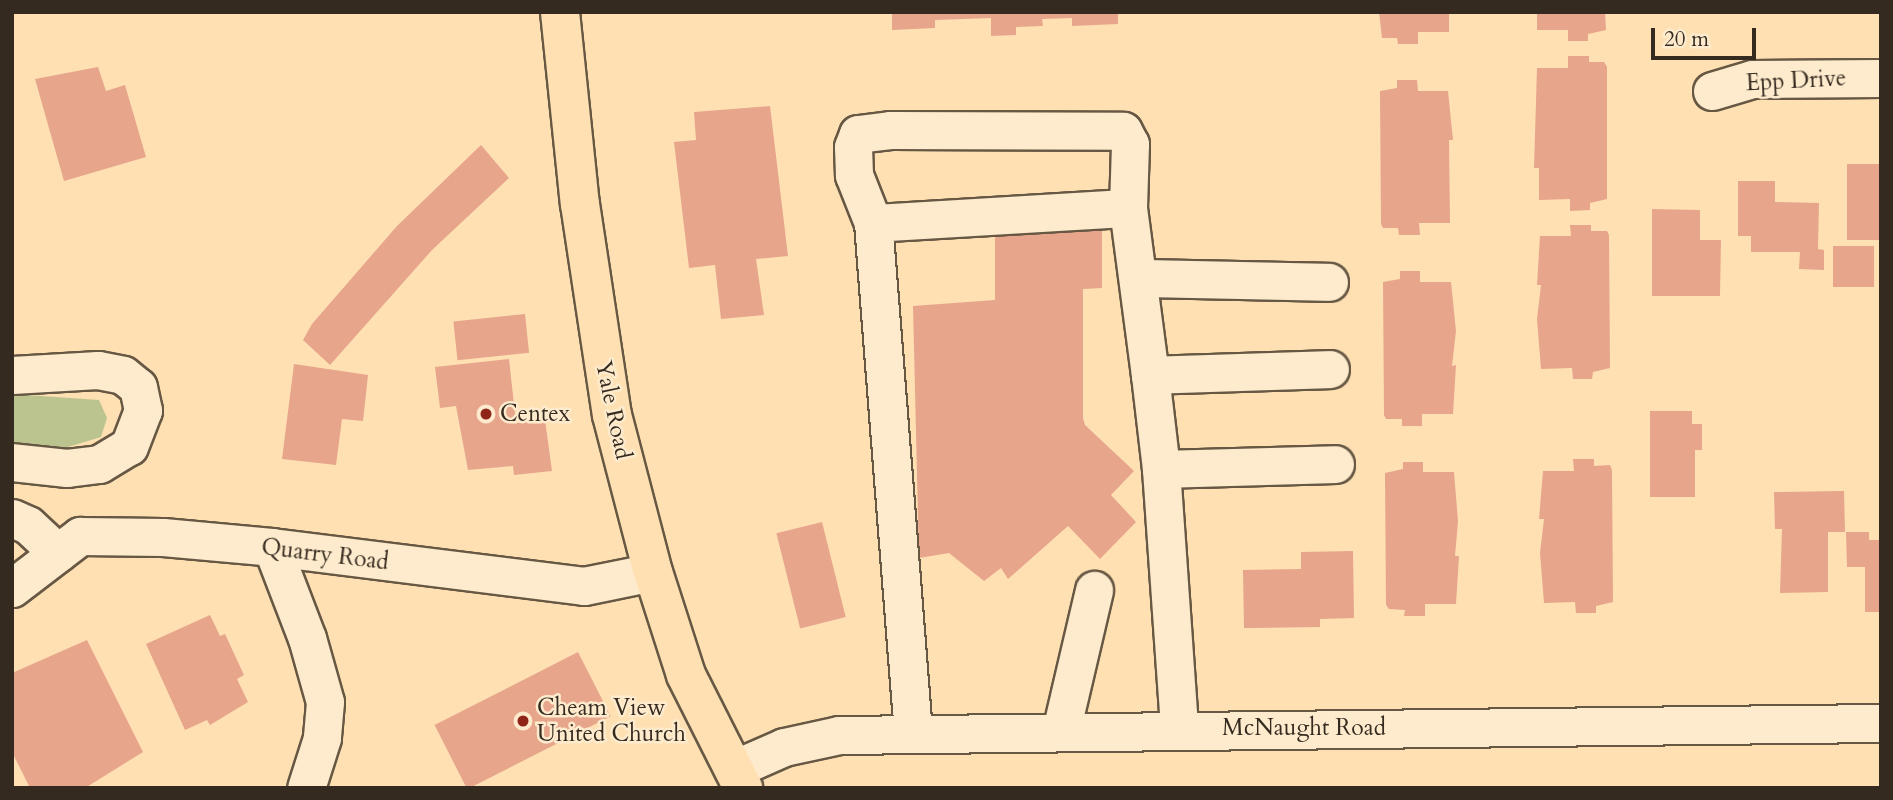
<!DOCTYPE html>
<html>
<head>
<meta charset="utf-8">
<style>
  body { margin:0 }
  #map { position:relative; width:1893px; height:800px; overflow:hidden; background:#fee0b2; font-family:Cardo,serif }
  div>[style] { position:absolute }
  .green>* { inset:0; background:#bbc38f }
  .building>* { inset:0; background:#e7a58c; transform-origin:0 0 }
  .roads { filter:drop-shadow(2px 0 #675844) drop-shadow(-2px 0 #675844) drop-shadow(0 2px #675844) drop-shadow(0 -2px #675844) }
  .minor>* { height:37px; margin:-18.5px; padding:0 18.5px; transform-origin:18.5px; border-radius:18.5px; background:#feebcd }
  .major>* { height:38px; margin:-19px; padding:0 19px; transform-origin:19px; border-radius:19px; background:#fee0b2 }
  .dots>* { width:19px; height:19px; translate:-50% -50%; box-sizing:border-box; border:4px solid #feebcd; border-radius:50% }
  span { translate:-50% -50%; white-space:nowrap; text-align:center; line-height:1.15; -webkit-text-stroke:5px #feebcd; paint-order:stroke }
  .street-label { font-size:23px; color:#352a1f }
  .poi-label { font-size:23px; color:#352a1f }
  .left { translate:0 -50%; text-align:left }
  .frame { position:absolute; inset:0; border:14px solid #352a1f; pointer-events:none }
  .scale { position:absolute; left:1651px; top:28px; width:105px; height:32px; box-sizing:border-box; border:4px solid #352a1f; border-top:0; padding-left:9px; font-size:21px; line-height:24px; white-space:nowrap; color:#352a1f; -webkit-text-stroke:5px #feebcd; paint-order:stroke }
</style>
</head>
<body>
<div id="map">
  <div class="green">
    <i style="clip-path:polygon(12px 394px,99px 400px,107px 418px,101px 437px,58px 450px,12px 442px)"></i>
  </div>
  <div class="building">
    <i style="clip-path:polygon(892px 12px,1118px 12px,1118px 24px,1072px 26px,1072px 18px,1042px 19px,1043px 26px,1016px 27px,1016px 35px,991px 36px,991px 18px,935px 20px,935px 28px,892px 30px)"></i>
    <i style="clip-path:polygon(1379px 12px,1449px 12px,1449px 32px,1418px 32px,1418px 44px,1398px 44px,1397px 38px,1382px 38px)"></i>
    <i style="clip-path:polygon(1537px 12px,1605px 12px,1606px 30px,1588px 34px,1588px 41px,1568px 41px,1568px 30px,1537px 30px)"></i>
    <i style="clip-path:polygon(1568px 56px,1589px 56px,1589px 62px,1604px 62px,1607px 67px,1607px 199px,1590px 203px,1590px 210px,1570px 211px,1570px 199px,1539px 200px,1539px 168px,1534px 168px,1537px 68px,1568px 68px)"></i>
    <i style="clip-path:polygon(98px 67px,106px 91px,125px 85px,146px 157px,64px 181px,35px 79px)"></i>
    <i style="clip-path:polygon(1397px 80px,1417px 80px,1418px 91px,1448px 91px,1453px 140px,1449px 140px,1450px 223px,1419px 223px,1420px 235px,1399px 235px,1398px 228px,1383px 228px,1381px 224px,1380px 91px,1397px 88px)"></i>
    <i style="clip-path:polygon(770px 106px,788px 256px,756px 259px,764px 315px,721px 319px,715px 265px,689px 268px,674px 142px,696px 140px,694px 112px)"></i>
    <i style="clip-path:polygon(481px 145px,509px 178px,432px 250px,330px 365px,303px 340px,312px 324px,397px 226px)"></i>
    <i style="left:1881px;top:164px;width:76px;height:34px;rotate:90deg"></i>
    <i style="clip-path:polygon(1738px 181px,1775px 181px,1775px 202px,1819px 203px,1818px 249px,1824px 250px,1824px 270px,1799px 269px,1800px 252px,1751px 252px,1751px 236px,1738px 236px)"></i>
    <i style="clip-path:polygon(1652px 209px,1700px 210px,1700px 240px,1721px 240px,1720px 296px,1652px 296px)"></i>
    <i style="clip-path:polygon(1570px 225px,1591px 225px,1591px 231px,1607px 231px,1609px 235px,1610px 368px,1593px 372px,1592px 379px,1573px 379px,1572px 368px,1541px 369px,1537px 319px,1541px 285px,1537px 285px,1540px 236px,1571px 236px)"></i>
    <i style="clip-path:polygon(1102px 229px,1102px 288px,1083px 289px,1083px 418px,1085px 425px,1134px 471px,1111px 495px,1136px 522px,1100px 559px,1068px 526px,1008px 579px,1001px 568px,984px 581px,949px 553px,919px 558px,913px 306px,995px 300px,995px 230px)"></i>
    <i style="left:1833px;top:246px;width:41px;height:41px"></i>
    <i style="clip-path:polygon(1400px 271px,1420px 271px,1420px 282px,1451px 282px,1456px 331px,1452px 366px,1456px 365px,1453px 414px,1422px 414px,1422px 426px,1402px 426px,1402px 419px,1386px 419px,1384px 415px,1383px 282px,1400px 279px)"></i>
    <i style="left:525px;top:314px;width:39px;height:72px;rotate:84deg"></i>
    <i style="clip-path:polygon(509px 359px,516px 423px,545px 420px,552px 471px,514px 475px,513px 466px,468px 470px,456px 406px,440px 408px,435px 367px)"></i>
    <i style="clip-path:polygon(294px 364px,368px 375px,363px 421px,342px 419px,336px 465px,282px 459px)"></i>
    <i style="clip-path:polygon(1650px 411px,1692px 411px,1692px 424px,1702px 424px,1702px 450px,1695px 450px,1695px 497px,1650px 497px)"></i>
    <i style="clip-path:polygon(1573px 459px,1594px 459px,1594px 466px,1610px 465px,1612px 470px,1613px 602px,1596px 606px,1596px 613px,1576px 613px,1575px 602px,1544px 603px,1540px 553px,1544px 519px,1539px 519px,1543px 471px,1574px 471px)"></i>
    <i style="clip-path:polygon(1403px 462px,1423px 462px,1423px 472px,1454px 472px,1458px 521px,1455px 556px,1459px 556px,1456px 604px,1425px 604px,1425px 616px,1404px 616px,1405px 610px,1389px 609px,1386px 605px,1385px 473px,1403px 469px)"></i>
    <i style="clip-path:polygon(1844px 491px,1845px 532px,1828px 532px,1828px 592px,1780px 593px,1782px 529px,1775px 529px,1774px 492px)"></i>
    <i style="left:822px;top:522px;width:98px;height:47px;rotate:76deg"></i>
    <i style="clip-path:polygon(1846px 532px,1869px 532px,1869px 540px,1881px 540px,1881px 612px,1865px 612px,1865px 567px,1847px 567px)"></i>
    <i style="clip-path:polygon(1353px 551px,1354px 618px,1320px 619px,1320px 627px,1244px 628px,1243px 570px,1301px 569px,1301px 552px)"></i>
    <i style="clip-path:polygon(210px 615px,220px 636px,225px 634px,244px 675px,237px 679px,248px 702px,210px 725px,207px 720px,185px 730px,146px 644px)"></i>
    <i style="clip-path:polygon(87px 640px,143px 752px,85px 788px,30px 788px,12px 752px,12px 673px)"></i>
    <i style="left:578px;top:652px;width:72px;height:161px;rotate:63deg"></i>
  </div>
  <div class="roads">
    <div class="minor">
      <i style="left:1712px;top:91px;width:42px;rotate:-16.7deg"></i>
      <i style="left:1752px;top:79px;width:129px;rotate:-0.4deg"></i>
      <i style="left:873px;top:223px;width:255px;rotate:-3.4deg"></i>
      <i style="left:1139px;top:278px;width:190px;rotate:1.2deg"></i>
      <i style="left:12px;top:375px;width:86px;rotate:-3.3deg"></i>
      <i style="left:98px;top:370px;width:25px;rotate:11deg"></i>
      <i style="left:123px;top:375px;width:19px;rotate:39deg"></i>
      <i style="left:138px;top:387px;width:24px;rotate:78deg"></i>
      <i style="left:143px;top:410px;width:39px;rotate:111deg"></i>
      <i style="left:129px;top:446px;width:35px;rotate:149deg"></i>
      <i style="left:99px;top:464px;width:32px;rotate:173deg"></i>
      <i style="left:67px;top:468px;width:55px;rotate:-173.8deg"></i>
      <i style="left:1150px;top:375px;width:95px;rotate:83.3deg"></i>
      <i style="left:1161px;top:469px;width:174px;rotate:-1.6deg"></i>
      <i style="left:1161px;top:469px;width:261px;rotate:86deg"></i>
      <i style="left:12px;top:518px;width:17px;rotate:24deg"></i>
      <i style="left:28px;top:525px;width:41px;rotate:43deg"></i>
      <i style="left:272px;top:547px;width:97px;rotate:69deg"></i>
      <i style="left:307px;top:638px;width:66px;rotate:74.3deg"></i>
      <i style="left:325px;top:702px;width:36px;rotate:95deg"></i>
      <i style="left:322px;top:738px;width:52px;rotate:107.7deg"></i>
      <i style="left:12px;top:588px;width:86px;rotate:-37.4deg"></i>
      <i style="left:80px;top:536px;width:83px;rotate:0.7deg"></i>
      <i style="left:163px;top:537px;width:109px;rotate:5.2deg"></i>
      <i style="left:272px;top:547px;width:314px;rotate:7.1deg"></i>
      <i style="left:584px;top:586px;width:70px;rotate:-11.5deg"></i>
      <i style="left:1061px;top:731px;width:145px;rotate:-76.8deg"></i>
      <i style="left:913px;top:733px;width:512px;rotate:-94.48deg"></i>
      <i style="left:873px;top:223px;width:52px;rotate:-111.6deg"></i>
      <i style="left:854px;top:175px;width:28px;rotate:-92deg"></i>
      <i style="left:853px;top:147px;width:14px;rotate:-69deg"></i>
      <i style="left:858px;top:134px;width:32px;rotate:-7deg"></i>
      <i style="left:890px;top:130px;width:233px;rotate:0.2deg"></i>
      <i style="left:1123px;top:131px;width:15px;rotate:62deg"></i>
      <i style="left:1130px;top:144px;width:64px;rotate:91.8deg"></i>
      <i style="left:1128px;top:208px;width:168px;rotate:82.5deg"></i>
      <i style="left:1150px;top:375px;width:180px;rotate:-1.9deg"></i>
      <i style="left:734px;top:769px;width:55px;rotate:-23.7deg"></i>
      <i style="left:784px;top:747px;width:56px;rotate:-12.3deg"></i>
      <i style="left:839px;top:735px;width:1042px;rotate:-0.66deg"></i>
    </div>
    <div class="major">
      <i style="left:560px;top:12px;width:193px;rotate:84.1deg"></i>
      <i style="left:580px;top:204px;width:213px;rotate:81.4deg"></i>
      <i style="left:612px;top:415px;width:162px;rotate:75.4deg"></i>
      <i style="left:653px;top:572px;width:108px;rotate:72.2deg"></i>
      <i style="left:686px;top:675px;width:127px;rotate:63.2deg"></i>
    </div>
  </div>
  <div class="dots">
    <i style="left:486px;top:414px;background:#8f2418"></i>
    <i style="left:523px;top:721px;background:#8f2418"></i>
  </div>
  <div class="street-label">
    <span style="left:1796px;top:81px;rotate:-3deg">Epp Drive</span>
    <span style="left:613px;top:410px;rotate:78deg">Yale Road</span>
    <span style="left:325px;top:555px;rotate:7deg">Quarry Road</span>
    <span style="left:1304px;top:728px">McNaught Road</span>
  </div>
  <div class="poi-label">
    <span class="left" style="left:500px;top:414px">Centex</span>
    <span class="left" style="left:537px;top:721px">Cheam View<br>United Church</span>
  </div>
  <div class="frame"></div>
  <div class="scale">20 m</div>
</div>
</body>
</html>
